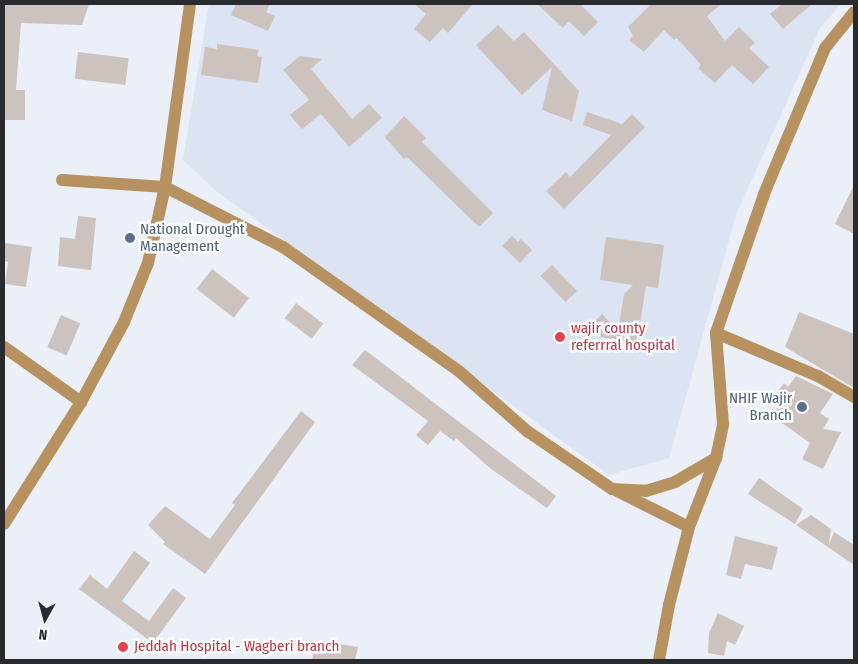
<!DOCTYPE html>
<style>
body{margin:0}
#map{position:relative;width:858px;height:664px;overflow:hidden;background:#ebeff8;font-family:"Fira Sans Condensed",sans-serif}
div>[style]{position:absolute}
.built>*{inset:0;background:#dce4f3}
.building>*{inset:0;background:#ccc2be;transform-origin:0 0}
.minor>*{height:12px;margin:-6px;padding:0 6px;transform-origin:6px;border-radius:6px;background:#b79260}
.dots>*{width:14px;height:14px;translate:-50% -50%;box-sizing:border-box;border:2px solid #fcfdfe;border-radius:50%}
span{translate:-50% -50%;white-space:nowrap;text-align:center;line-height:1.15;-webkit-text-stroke:5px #fcfdfe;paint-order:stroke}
.service-label{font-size:15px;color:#4e5e75}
.left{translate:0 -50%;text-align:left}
.right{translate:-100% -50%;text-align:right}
.health-label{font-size:15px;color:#be3a42}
.frame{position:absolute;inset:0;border:5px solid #2a2b2f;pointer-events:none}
.north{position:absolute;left:20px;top:594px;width:50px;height:50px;-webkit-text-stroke:4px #fcfdfe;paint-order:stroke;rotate:187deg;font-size:14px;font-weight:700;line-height:20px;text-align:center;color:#2a2b2f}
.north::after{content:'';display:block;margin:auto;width:18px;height:22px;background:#2a2b2f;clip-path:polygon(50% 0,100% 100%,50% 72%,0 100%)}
</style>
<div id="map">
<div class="built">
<div style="clip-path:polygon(209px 4px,841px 4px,820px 28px,736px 215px,669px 458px,609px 475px,216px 191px,183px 160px)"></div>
</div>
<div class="building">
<div style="clip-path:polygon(4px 4px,89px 4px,82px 25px,21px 23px,16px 90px,25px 90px,25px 120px,4px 120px)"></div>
<div style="clip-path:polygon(236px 4px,270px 4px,266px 12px,275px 16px,268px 31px,231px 15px)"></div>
<div style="clip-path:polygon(414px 4px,473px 4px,448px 33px,443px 28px,430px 42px,414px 29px,426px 14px)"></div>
<div style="clip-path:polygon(537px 4px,580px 4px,598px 22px,584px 36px,569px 21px,563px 28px)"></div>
<div style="clip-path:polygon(651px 4px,721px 4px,707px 16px,725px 41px,739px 27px,755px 43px,749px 48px,769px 67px,753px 84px,732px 65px,715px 83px,698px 68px,701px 65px,677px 38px,674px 40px,664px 30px,644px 52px,629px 40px,633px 36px,628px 27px)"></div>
<div style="clip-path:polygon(782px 4px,812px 4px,783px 29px,770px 14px)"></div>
<div style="clip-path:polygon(498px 25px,514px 41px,524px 32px,579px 91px,572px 121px,542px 110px,552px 67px,522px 95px,476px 45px)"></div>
<div style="clip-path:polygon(217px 44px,259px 50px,257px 56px,262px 57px,258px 83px,201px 75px,205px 47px,217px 49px)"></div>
<div style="left:78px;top:52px;width:51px;height:27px;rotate:7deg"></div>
<div style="clip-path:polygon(300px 56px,322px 59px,311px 69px,352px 119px,369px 104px,382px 118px,349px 147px,321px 114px,302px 129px,290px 115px,309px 100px,283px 70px)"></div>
<div style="clip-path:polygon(587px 112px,622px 124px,632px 114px,645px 127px,564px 209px,546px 191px,566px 172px,570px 177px,611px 135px,583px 125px)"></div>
<div style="clip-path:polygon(404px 116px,426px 138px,422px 142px,493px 213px,479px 227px,407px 157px,404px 159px,385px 137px)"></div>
<div style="clip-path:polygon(854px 185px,854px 234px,835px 224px)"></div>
<div style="clip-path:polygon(78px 216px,96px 218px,91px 270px,58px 266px,60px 237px,75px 239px)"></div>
<div style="clip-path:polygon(512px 236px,518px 242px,521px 239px,532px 250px,520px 263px,502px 246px)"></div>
<div style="clip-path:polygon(606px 237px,664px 245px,658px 288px,646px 286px,637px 343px,601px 337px,590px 326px,602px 314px,618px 331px,624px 294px,633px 285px,600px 280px)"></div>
<div style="clip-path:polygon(5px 243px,32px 247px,26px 287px,5px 284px,8px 262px,4px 261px)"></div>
<div style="left:552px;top:265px;width:36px;height:16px;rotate:46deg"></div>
<div style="left:212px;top:269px;width:47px;height:25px;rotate:38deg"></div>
<div style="left:296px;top:303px;width:34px;height:19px;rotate:37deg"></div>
<div style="clip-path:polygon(799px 312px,854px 334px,854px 388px,785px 347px)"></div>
<div style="left:61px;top:315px;width:21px;height:35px;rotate:23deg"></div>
<div style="clip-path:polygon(365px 350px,556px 496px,547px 508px,491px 469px,456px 438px,454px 441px,440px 431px,428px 445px,416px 435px,428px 421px,352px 365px)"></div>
<div style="clip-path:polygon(796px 376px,833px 394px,820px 413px,829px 419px,823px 429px,841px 432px,823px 469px,802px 459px,810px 443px,772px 416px,781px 403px,773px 398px,784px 383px,788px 387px)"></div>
<div style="clip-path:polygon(301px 411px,315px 422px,205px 574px,163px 544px,165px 542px,148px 525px,165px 506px,210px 539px,235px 505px,232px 503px)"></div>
<div style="clip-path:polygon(759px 478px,803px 509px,795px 524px,748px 494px)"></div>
<div style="clip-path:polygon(811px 515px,831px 529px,829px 545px,834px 532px,854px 545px,854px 565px,796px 525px)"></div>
<div style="clip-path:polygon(735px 536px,778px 547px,772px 570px,745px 564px,741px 579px,726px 575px)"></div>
<div style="clip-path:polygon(134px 551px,150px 563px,122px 601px,149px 621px,173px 588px,186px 598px,153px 643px,79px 589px,90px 575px,107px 589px)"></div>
<div style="clip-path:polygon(718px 613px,744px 626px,735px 645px,727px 641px,724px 656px,708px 653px,709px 633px)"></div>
<div style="clip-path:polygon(316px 640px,358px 647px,355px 660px,312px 660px)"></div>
</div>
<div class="minor">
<div style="left:62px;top:180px;width:103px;rotate:3.9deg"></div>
<div style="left:165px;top:187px;width:132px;rotate:27deg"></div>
<div style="left:283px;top:247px;width:217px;rotate:35.2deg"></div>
<div style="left:460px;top:372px;width:89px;rotate:41.4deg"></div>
<div style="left:527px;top:431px;width:103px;rotate:34.3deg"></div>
<div style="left:612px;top:489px;width:34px;rotate:3deg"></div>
<div style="left:646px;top:491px;width:30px;rotate:-17deg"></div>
<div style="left:675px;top:482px;width:48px;rotate:-30.3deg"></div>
<div style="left:716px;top:333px;width:111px;rotate:22.9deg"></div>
<div style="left:818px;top:376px;width:42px;rotate:30.3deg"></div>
<div style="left:4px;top:347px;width:95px;rotate:35.5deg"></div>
<div style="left:617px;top:491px;width:80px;rotate:26.6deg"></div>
<div style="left:4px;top:524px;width:144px;rotate:-57.7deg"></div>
<div style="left:81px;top:402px;width:91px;rotate:-61.7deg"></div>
<div style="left:124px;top:322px;width:64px;rotate:-67.9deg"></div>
<div style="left:148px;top:263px;width:78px;rotate:-77.4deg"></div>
<div style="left:165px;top:187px;width:185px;rotate:-82.2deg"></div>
<div style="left:659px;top:660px;width:56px;rotate:-79.7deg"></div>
<div style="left:669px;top:605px;width:81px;rotate:-75.6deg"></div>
<div style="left:689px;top:527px;width:74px;rotate:-68.6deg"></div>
<div style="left:716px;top:458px;width:35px;rotate:-78deg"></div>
<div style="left:723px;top:424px;width:91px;rotate:-94.4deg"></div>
<div style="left:716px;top:333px;width:147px;rotate:-70.9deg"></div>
<div style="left:764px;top:194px;width:158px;rotate:-67.3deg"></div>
<div style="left:825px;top:48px;width:46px;rotate:-51.1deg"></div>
</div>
<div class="dots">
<div style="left:130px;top:238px;background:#5c6f8a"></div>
<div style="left:560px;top:337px;background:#e0444e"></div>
<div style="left:802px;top:407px;background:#5c6f8a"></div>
<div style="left:123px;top:647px;background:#e0444e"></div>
</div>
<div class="service-label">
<span class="left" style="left:140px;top:238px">National Drought<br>Management</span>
<span class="right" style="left:792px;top:407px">NHIF Wajir<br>Branch</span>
</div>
<div class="health-label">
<span class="left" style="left:571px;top:337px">wajir county<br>referrral hospital</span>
<span class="left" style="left:134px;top:647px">Jeddah Hospital - Wagberi branch</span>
</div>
<div class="frame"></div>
<div class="north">N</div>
</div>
